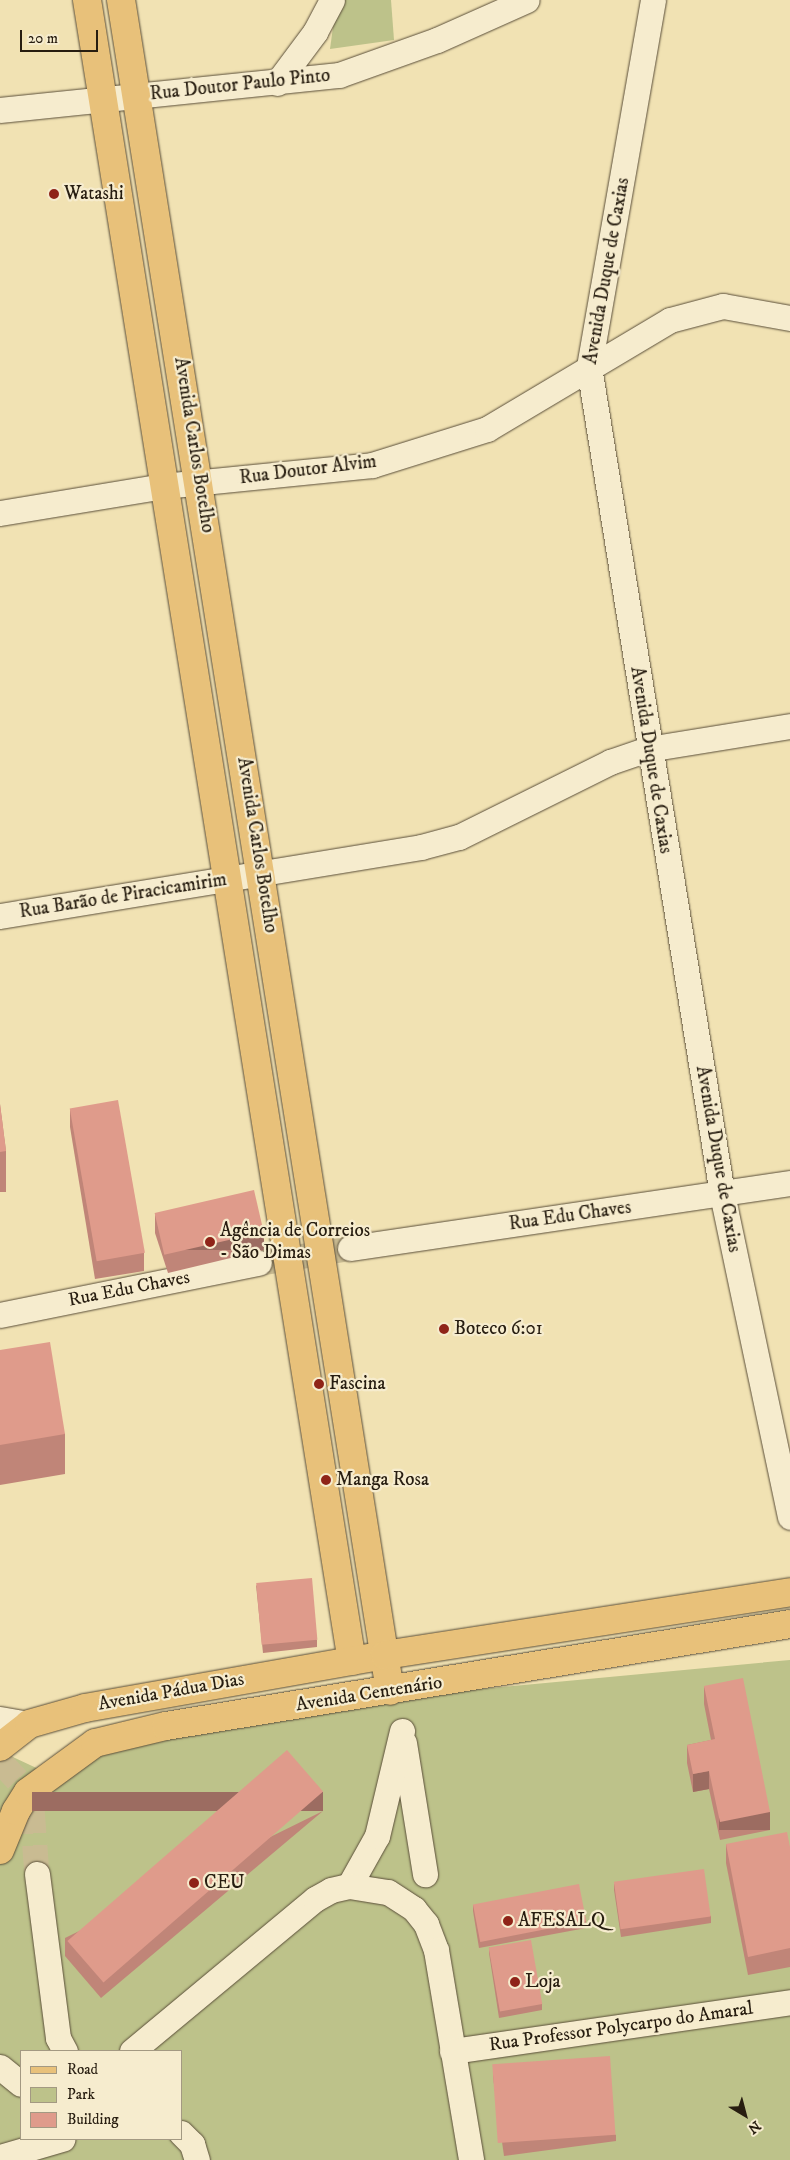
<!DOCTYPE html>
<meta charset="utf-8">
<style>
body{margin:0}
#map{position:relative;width:790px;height:2160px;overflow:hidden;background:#f1e2b3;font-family:"IM FELL DW Pica",serif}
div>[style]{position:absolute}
.green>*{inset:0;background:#bdc28a}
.minor-tunnel>*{height:25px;margin-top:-12.5px;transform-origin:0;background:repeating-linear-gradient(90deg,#c9bb92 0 25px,transparent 0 37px)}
.roads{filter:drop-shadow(0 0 1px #5a4e39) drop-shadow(0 0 1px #5a4e39)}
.minor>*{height:25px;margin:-12.5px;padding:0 12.5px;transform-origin:12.5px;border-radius:12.5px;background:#f6ecce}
.major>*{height:28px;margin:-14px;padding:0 14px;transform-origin:14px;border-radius:14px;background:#e8c17a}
.highway>*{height:28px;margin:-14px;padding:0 14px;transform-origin:14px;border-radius:14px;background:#e8c17a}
.wall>*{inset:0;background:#c08578}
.shaded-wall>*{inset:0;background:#9c6c61;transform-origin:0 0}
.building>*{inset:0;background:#df9b8b;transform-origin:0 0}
.dots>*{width:14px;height:14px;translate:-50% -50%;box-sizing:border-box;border:2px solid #f6ecce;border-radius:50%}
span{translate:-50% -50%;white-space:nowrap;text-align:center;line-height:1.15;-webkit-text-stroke:4.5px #f6ecce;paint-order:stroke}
.street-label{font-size:19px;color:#271d10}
.poi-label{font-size:19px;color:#271d10}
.left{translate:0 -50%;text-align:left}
.legend{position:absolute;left:20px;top:2050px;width:162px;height:90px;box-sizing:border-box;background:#f6ecce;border:1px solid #a39982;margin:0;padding:6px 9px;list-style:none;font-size:15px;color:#271d10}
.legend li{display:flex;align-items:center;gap:10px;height:25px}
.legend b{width:25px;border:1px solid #a39982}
.north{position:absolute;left:720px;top:2090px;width:50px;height:50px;-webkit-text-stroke:4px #f6ecce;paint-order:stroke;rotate:143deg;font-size:14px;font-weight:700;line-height:20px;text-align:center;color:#271d10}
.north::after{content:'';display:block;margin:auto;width:18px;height:22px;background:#271d10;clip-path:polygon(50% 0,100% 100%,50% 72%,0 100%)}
.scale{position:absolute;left:20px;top:30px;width:78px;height:22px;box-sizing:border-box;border:2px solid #271d10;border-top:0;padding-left:6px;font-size:15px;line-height:18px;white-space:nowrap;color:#271d10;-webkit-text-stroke:4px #f6ecce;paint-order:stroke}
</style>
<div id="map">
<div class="green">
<div style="clip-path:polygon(345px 0,391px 0,394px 40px,330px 49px,334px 20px)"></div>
<div style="clip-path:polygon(evenodd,790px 1660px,790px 2160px,0 2160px,0 1751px,45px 1772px,92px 1747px,427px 1694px,790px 1660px,21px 2051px,181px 2051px,181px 2139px,21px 2139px,21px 2051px)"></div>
</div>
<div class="minor-tunnel">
<div style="left:259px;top:1263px;width:92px;rotate:-9.4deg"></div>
<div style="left:0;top:1761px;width:34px;rotate:47deg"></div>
<div style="left:23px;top:1786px;width:24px;rotate:68deg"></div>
<div style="left:32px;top:1808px;width:66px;rotate:85.7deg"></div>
</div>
<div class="roads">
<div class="minor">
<div style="left:653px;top:0;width:373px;rotate:99.9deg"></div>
<div style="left:589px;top:367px;width:838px;rotate:80.86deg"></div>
<div style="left:722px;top:1194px;width:330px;rotate:78.1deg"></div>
<div style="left:277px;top:83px;width:64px;rotate:-53.3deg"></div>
<div style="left:315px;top:32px;width:36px;rotate:-62deg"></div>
<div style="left:0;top:110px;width:341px;rotate:-5.9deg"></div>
<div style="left:339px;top:75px;width:104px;rotate:-19.7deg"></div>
<div style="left:437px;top:40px;width:98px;rotate:-24deg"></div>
<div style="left:0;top:513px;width:165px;rotate:-9.4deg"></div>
<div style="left:163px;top:486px;width:210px;rotate:-5.7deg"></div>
<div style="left:372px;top:465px;width:121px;rotate:-17.4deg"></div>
<div style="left:487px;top:429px;width:213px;rotate:-30.8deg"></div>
<div style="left:670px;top:320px;width:55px;rotate:-14.8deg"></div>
<div style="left:723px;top:306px;width:68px;rotate:10.2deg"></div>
<div style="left:0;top:916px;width:427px;rotate:-9.3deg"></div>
<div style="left:421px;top:847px;width:39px;rotate:-15deg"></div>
<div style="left:459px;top:837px;width:169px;rotate:-26.4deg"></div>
<div style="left:610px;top:762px;width:40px;rotate:-18.9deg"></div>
<div style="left:648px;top:749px;width:144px;rotate:-9.2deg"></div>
<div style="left:350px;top:1248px;width:445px;rotate:-8.4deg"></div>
<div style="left:0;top:1315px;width:264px;rotate:-11.4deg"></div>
<div style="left:0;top:1719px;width:29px;rotate:10deg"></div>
<div style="left:404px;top:1743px;width:133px;rotate:80.9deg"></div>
<div style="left:37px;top:1874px;width:165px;rotate:82.7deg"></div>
<div style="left:58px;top:2038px;width:15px;rotate:62deg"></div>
<div style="left:349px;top:1886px;width:57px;rotate:-60.8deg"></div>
<div style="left:377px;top:1836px;width:108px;rotate:-76.6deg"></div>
<div style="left:132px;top:2051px;width:238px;rotate:-39.7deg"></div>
<div style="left:315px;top:1899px;width:18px;rotate:-29deg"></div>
<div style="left:331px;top:1890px;width:18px;rotate:-13deg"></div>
<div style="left:349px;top:1886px;width:39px;rotate:9deg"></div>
<div style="left:388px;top:1892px;width:31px;rotate:33deg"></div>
<div style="left:414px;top:1909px;width:19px;rotate:51deg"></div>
<div style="left:426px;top:1924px;width:28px;rotate:69deg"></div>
<div style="left:436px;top:1950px;width:213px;rotate:80.5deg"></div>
<div style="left:452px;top:2051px;width:342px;rotate:-8.2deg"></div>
<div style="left:0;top:2067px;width:27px;rotate:39deg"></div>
<div style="left:181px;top:2133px;width:16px;rotate:45deg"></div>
<div style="left:192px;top:2144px;width:17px;rotate:73deg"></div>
<div style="left:0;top:2157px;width:65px;rotate:-16.2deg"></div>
</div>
<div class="major">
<div style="left:87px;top:0;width:1682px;rotate:80.94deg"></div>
<div style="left:121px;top:0;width:1712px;rotate:80.96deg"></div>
</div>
<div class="highway">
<div style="left:0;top:1747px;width:37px;rotate:-38deg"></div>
<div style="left:29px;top:1724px;width:58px;rotate:-15.9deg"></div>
<div style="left:85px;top:1708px;width:305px;rotate:-10deg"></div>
<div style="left:385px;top:1655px;width:410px;rotate:-8.8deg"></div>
<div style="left:0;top:1850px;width:42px;rotate:-67.7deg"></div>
<div style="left:16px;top:1811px;width:22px;rotate:-58deg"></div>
<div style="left:28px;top:1792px;width:83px;rotate:-36.2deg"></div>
<div style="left:95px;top:1743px;width:73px;rotate:-13.5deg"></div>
<div style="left:166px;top:1726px;width:632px;rotate:-9.28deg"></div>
</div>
</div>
<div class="wall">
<div style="clip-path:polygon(0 1104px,6px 1151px,6px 1192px,0 1192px)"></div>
<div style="clip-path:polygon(70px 1109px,144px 1253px,144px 1271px,95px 1279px,70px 1127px)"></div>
<div style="clip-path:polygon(155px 1215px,264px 1250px,168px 1273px,155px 1233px)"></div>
<div style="clip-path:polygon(0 1350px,65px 1434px,65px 1474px,0 1485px)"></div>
<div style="clip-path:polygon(256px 1585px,317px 1640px,317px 1647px,263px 1653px)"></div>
<div style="clip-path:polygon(704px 1686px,770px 1830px,720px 1840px,709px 1789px,693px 1792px,687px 1763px,687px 1745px,711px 1740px,704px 1704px)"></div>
<div style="clip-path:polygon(323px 1811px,101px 1998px,65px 1956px,65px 1938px)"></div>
<div style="clip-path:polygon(726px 1844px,790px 1847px,790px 1967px,748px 1975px,726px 1863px)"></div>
<div style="clip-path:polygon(614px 1884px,711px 1916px,711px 1923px,621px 1937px,614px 1890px)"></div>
<div style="clip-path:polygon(473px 1905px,586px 1921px,586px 1928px,479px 1948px,473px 1911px)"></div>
<div style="clip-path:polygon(489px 1947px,542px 2004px,542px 2010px,499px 2018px,489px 1953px)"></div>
<div style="clip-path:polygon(493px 2071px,616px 2135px,616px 2141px,504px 2156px,493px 2077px)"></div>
</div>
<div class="shaded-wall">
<div style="left:264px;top:1232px;width:18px;height:98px;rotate:90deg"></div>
<div style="clip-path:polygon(709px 1771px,709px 1789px,693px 1792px,693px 1774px)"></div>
<div style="left:323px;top:1792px;width:19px;height:291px;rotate:90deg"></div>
<div style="left:770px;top:1812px;width:18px;height:51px;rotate:90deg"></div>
</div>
<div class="building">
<div style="left:118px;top:1100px;width:155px;height:49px;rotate:80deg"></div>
<div style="clip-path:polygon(0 1104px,6px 1151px,0 1152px)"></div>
<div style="left:254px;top:1190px;width:43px;height:102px;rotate:77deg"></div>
<div style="clip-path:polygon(50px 1342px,65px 1434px,0 1445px,0 1350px)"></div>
<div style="left:312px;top:1578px;width:62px;height:56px;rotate:85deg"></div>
<div style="clip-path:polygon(743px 1678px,770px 1812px,720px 1822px,709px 1771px,693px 1774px,687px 1745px,715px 1739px,704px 1686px)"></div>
<div style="left:287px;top:1750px;width:55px;height:291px;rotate:49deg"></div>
<div style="clip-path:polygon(787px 1832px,790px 1847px,790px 1948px,748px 1957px,726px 1844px)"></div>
<div style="left:704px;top:1869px;width:48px;height:91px;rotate:82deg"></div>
<div style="left:579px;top:1884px;width:38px;height:108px;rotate:79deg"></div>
<div style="left:531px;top:1940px;width:65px;height:43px;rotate:80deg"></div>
<div style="left:610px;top:2056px;width:79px;height:118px;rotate:86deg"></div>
</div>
<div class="dots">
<div style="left:54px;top:194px;background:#8f2418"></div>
<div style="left:210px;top:1242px;background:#8f2418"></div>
<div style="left:444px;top:1329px;background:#8f2418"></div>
<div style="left:319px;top:1384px;background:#8f2418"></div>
<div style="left:326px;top:1480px;background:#8f2418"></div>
<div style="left:194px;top:1883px;background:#8f2418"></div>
<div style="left:508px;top:1921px;background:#8f2418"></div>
<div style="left:515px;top:1982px;background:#8f2418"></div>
</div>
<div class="street-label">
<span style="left:240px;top:85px;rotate:-6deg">Rua Doutor Paulo Pinto</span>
<span style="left:607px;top:271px;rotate:-80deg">Avenida Duque de Caxias</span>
<span style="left:194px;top:445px;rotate:81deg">Avenida Carlos Botelho</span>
<span style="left:308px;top:470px;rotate:-7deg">Rua Doutor Alvim</span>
<span style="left:651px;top:760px;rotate:81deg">Avenida Duque de Caxias</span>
<span style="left:257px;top:845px;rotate:81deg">Avenida Carlos Botelho</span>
<span style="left:123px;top:896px;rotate:-9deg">Rua Barão de Piracicamirim</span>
<span style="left:718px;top:1159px;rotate:80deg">Avenida Duque de Caxias</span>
<span style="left:570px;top:1216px;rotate:-8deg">Rua Edu Chaves</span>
<span style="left:129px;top:1289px;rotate:-11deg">Rua Edu Chaves</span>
<span style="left:171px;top:1692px;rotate:-10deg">Avenida Pádua Dias</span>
<span style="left:369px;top:1694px;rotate:-9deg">Avenida Centenário</span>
<span style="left:621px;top:2027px;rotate:-8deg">Rua Professor Polycarpo do Amaral</span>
</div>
<div class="poi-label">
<span class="left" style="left:64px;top:194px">Watashi</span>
<span class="left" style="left:220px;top:1242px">Agência de Correios<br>- São Dimas</span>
<span class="left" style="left:454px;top:1329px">Boteco 6:01</span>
<span class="left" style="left:329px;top:1384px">Fascina</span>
<span class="left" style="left:336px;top:1480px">Manga Rosa</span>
<span class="left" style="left:204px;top:1883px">CEU</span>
<span class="left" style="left:518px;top:1921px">AFESALQ</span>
<span class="left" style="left:525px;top:1982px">Loja</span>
</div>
<ul class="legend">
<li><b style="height:6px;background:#e8c17a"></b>Road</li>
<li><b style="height:14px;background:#bdc28a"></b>Park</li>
<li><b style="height:14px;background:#df9b8b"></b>Building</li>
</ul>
<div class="north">N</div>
<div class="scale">20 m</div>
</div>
